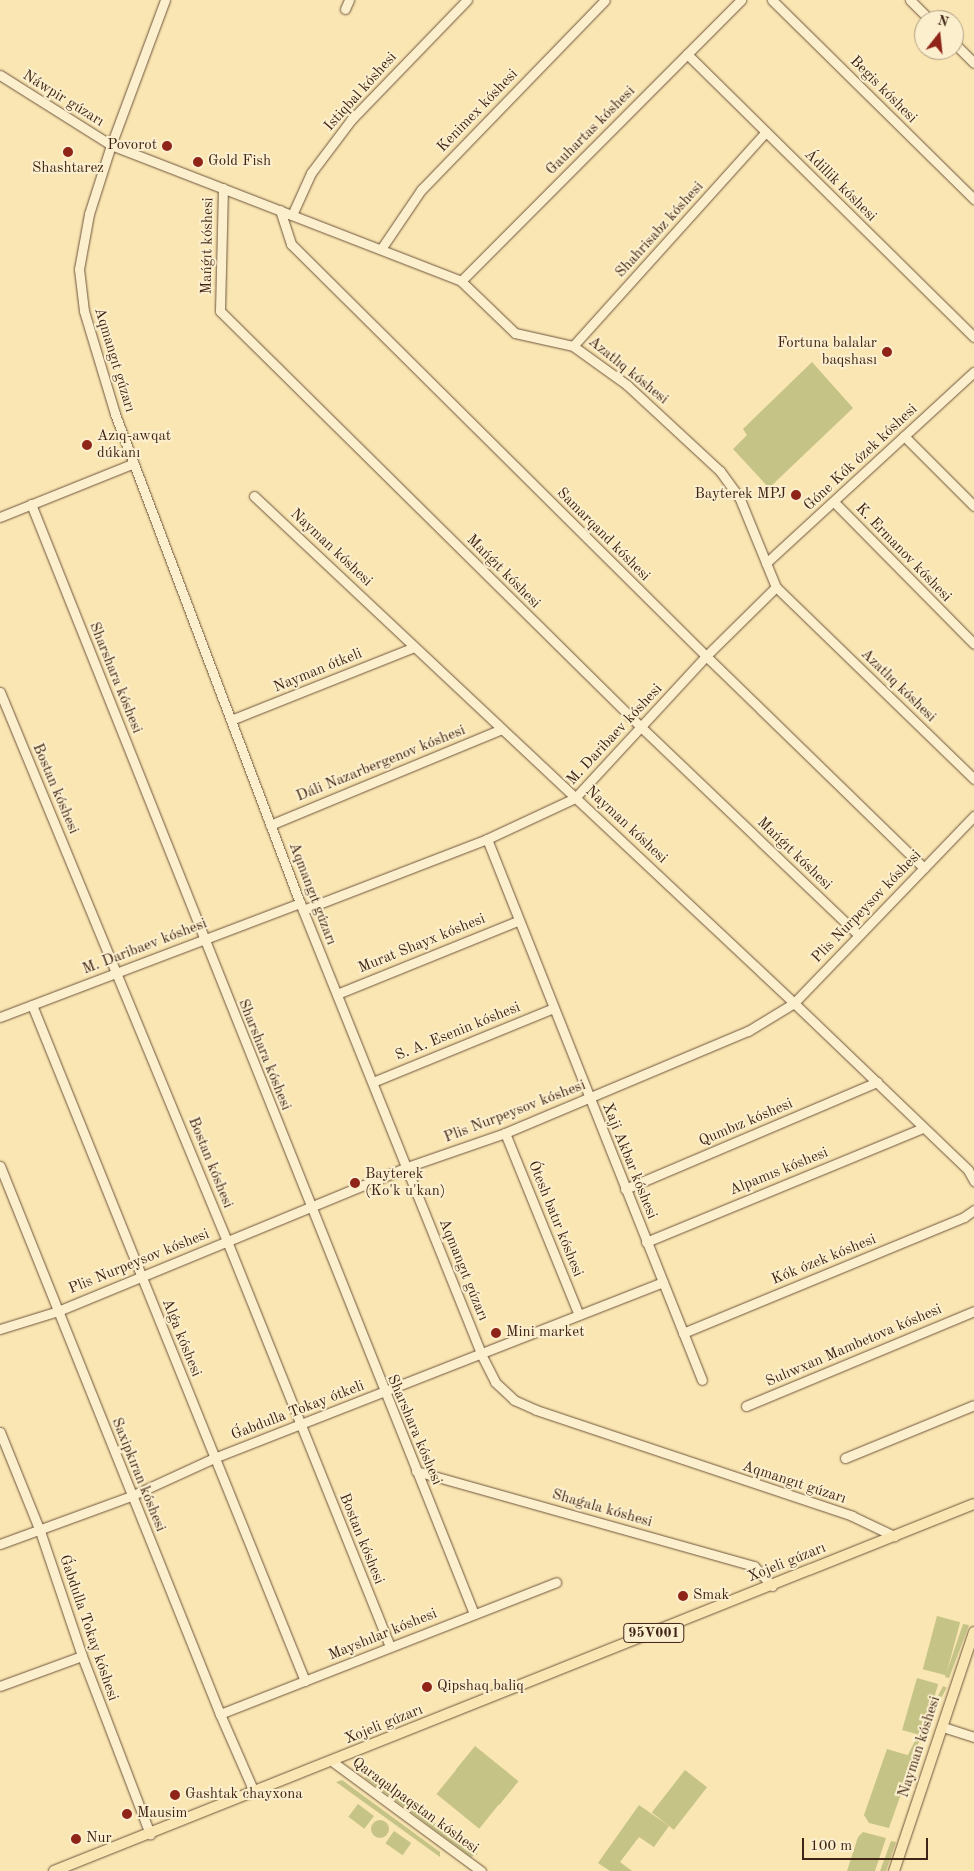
<!DOCTYPE html>
<meta charset="utf-8">
<style>
body{margin:0}
#map{position:relative;width:974px;height:1871px;overflow:hidden;background:#fae6b2;font-family:"Old Standard TT",serif}
div>[style]{position:absolute}
.green>*{inset:0;background:#c6c387;transform-origin:0 0}
.round{border-radius:50%}
.roads{filter:drop-shadow(0 0 1px #6e543d) drop-shadow(0 0 1px #6e543d)}
.minor>*{height:9px;margin:-4.5px;padding:0 4.5px;transform-origin:4.5px;border-radius:4.5px;background:#fcefcd}
.major>*{height:10px;margin:-5px;padding:0 5px;transform-origin:5px;border-radius:5px;background:#fae6b2}
.dots>*{width:14px;height:14px;translate:-50% -50%;box-sizing:border-box;border:2px solid #fcefcd;border-radius:50%}
span{translate:-50% -50%;white-space:nowrap;text-align:center;line-height:1.15;-webkit-text-stroke:4px #fcefcd;paint-order:stroke}
.shield-label span{padding:1px 4px;background:#fcefcd;border:1px solid;border-radius:4px;-webkit-text-stroke-width:0}
.shield-label{font-size:14px;color:#3f2316;font-weight:700}
.street-label{font-size:15px;color:#3f2316}
.poi-label{font-size:15px;color:#3f2316}
.right{translate:-100% -50%;text-align:right}
.left{translate:0 -50%;text-align:left}
.north{position:absolute;left:914px;top:10px;width:50px;height:50px;box-sizing:border-box;background:#fcefcd;border:1px solid #b09d84;border-radius:50%;rotate:16deg;font-size:14px;font-weight:700;line-height:20px;text-align:center;color:#3f2316}
.north::after{content:'';display:block;margin:auto;width:18px;height:22px;background:#8f2418;clip-path:polygon(50% 0,100% 100%,50% 72%,0 100%)}
.scale{position:absolute;left:802px;top:1838px;width:126px;height:22px;box-sizing:border-box;border:2px solid #3f2316;border-top:0;padding-left:6px;font-size:15px;line-height:18px;white-space:nowrap;color:#3f2316;-webkit-text-stroke:4px #fcefcd;paint-order:stroke}
</style>
<div id="map">
<div class="green">
<div style="clip-path:polygon(812px 362px,853px 408px,769px 488px,733px 449px,747px 435px,743px 429px)"></div>
<div style="left:937px;top:1616px;width:24px;height:55px;rotate:15deg"></div>
<div style="clip-path:polygon(963px 1624px,969px 1625px,949px 1678px,945px 1677px)"></div>
<div style="left:917px;top:1678px;width:22px;height:54px;rotate:16deg"></div>
<div style="left:943px;top:1686px;width:4px;height:151px;rotate:27deg"></div>
<div style="left:475px;top:1746px;width:56px;height:31px;rotate:39deg"></div>
<div style="clip-path:polygon(887px 1749px,914px 1757px,889px 1828px,869px 1823px,864px 1815px)"></div>
<div style="left:456px;top:1770px;width:55px;height:31px;rotate:39deg"></div>
<div style="left:685px;top:1770px;width:28px;height:54px;rotate:38deg"></div>
<div style="clip-path:polygon(366px 1772px,478px 1854px,471px 1857px,365px 1778px)"></div>
<div style="clip-path:polygon(342px 1780px,440px 1852px,440px 1857px,336px 1782px)"></div>
<div style="left:358px;top:1804px;width:20px;height:16px;rotate:37deg"></div>
<div style="clip-path:polygon(639px 1805px,669px 1826px,654px 1847px,639px 1837px,620px 1862px,632px 1871px,610px 1871px,598px 1863px)"></div>
<div class="round" style="left:371px;top:1820px;width:18px;height:18px"></div>
<div style="left:394px;top:1831px;width:21px;height:15px;rotate:35deg"></div>
<div style="clip-path:polygon(863px 1832px,886px 1838px,875px 1871px,847px 1871px,858px 1837px)"></div>
<div style="clip-path:polygon(891px 1841px,896px 1842px,886px 1871px,880px 1871px)"></div>
</div>
<div class="roads">
<div class="minor">
<div style="left:165px;top:0;width:155px;rotate:110.4deg"></div>
<div style="left:111px;top:145px;width:72px;rotate:107.7deg"></div>
<div style="left:89px;top:214px;width:56px;rotate:100.3deg"></div>
<div style="left:79px;top:269px;width:42px;rotate:83.2deg"></div>
<div style="left:84px;top:311px;width:108px;rotate:73.2deg"></div>
<div style="left:115px;top:414px;width:523px;rotate:69.28deg"></div>
<div style="left:300px;top:903px;width:486px;rotate:68.1deg"></div>
<div style="left:481px;top:1354px;width:31px;rotate:63deg"></div>
<div style="left:495px;top:1382px;width:26px;rotate:43deg"></div>
<div style="left:514px;top:1400px;width:24px;rotate:24deg"></div>
<div style="left:536px;top:1410px;width:333px;rotate:18.5deg"></div>
<div style="left:852px;top:1516px;width:47px;rotate:25.5deg"></div>
<div style="left:772px;top:0;width:284px;rotate:44.6deg"></div>
<div style="left:910px;top:0;width:28px;rotate:45deg"></div>
<div style="left:345px;top:9px;width:10px;rotate:-66deg"></div>
<div style="left:954px;top:43px;width:28px;rotate:45deg"></div>
<div style="left:687px;top:54px;width:403px;rotate:44.6deg"></div>
<div style="left:0;top:75px;width:131px;rotate:32.2deg"></div>
<div style="left:111px;top:145px;width:375px;rotate:21.2deg"></div>
<div style="left:461px;top:281px;width:75px;rotate:43.9deg"></div>
<div style="left:515px;top:333px;width:59px;rotate:12.6deg"></div>
<div style="left:573px;top:346px;width:67px;rotate:35.8deg"></div>
<div style="left:627px;top:385px;width:127px;rotate:42.8deg"></div>
<div style="left:720px;top:471px;width:34px;rotate:54deg"></div>
<div style="left:740px;top:499px;width:95px;rotate:67.8deg"></div>
<div style="left:776px;top:587px;width:276px;rotate:44.1deg"></div>
<div style="left:223px;top:188px;width:123px;rotate:91.4deg"></div>
<div style="left:220px;top:311px;width:592px;rotate:44.66deg"></div>
<div style="left:641px;top:727px;width:301px;rotate:43.7deg"></div>
<div style="left:280px;top:210px;width:36px;rotate:72deg"></div>
<div style="left:291px;top:244px;width:585px;rotate:44.79deg"></div>
<div style="left:706px;top:656px;width:304px;rotate:44.2deg"></div>
<div style="left:292px;top:215px;width:46px;rotate:-65.7deg"></div>
<div style="left:311px;top:173px;width:66px;rotate:-53deg"></div>
<div style="left:351px;top:120px;width:167px;rotate:-46deg"></div>
<div style="left:381px;top:249px;width:71px;rotate:-55.9deg"></div>
<div style="left:421px;top:190px;width:264px;rotate:-45.9deg"></div>
<div style="left:461px;top:281px;width:397px;rotate:-45.1deg"></div>
<div style="left:573px;top:346px;width:288px;rotate:-48deg"></div>
<div style="left:904px;top:436px;width:99px;rotate:45deg"></div>
<div style="left:254px;top:496px;width:741px;rotate:43.19deg"></div>
<div style="left:794px;top:1003px;width:241px;rotate:43.8deg"></div>
<div style="left:968px;top:1170px;width:13px;rotate:61deg"></div>
<div style="left:834px;top:502px;width:199px;rotate:45.4deg"></div>
<div style="left:31px;top:504px;width:1195px;rotate:68.24deg"></div>
<div style="left:0;top:517px;width:144px;rotate:-21.9deg"></div>
<div style="left:766px;top:563px;width:282px;rotate:-42.6deg"></div>
<div style="left:0;top:692px;width:594px;rotate:67.54deg"></div>
<div style="left:227px;top:1241px;width:437px;rotate:68.1deg"></div>
<div style="left:231px;top:720px;width:197px;rotate:-21.7deg"></div>
<div style="left:270px;top:825px;width:251px;rotate:-22.5deg"></div>
<div style="left:487px;top:839px;width:582px;rotate:68.33deg"></div>
<div style="left:303px;top:910px;width:197px;rotate:-21.1deg"></div>
<div style="left:487px;top:839px;width:97px;rotate:-25deg"></div>
<div style="left:575px;top:798px;width:193px;rotate:-47.3deg"></div>
<div style="left:706px;top:656px;width:98px;rotate:-44.6deg"></div>
<div style="left:337px;top:994px;width:195px;rotate:-22deg"></div>
<div style="left:32px;top:1005px;width:729px;rotate:68.01deg"></div>
<div style="left:0;top:1017px;width:321px;rotate:-20.8deg"></div>
<div style="left:373px;top:1082px;width:195px;rotate:-22.3deg"></div>
<div style="left:505px;top:1133px;width:196px;rotate:67.9deg"></div>
<div style="left:0;top:1166px;width:591px;rotate:68.13deg"></div>
<div style="left:220px;top:1714px;width:85px;rotate:66.4deg"></div>
<div style="left:625px;top:1189px;width:274px;rotate:-23deg"></div>
<div style="left:646px;top:1242px;width:299px;rotate:-22.4deg"></div>
<div style="left:0;top:1329px;width:61px;rotate:-17.2deg"></div>
<div style="left:58px;top:1311px;width:378px;rotate:-22.4deg"></div>
<div style="left:407px;top:1167px;width:104px;rotate:-19.1deg"></div>
<div style="left:505px;top:1133px;width:264px;rotate:-22.8deg"></div>
<div style="left:748px;top:1031px;width:54px;rotate:-31.3deg"></div>
<div style="left:794px;top:1003px;width:260px;rotate:-46.1deg"></div>
<div style="left:683px;top:1333px;width:304px;rotate:-22.4deg"></div>
<div style="left:964px;top:1217px;width:12px;rotate:-35deg"></div>
<div style="left:746px;top:1406px;width:247px;rotate:-22.6deg"></div>
<div style="left:0;top:1432px;width:107px;rotate:68deg"></div>
<div style="left:40px;top:1531px;width:132px;rotate:71.4deg"></div>
<div style="left:82px;top:1656px;width:191px;rotate:69.1deg"></div>
<div style="left:845px;top:1458px;width:139px;rotate:-22.3deg"></div>
<div style="left:416px;top:1471px;width:351px;rotate:15.7deg"></div>
<div style="left:754px;top:1566px;width:27px;rotate:48deg"></div>
<div style="left:0;top:1544px;width:140px;rotate:-20.1deg"></div>
<div style="left:131px;top:1496px;width:91px;rotate:-24.6deg"></div>
<div style="left:214px;top:1458px;width:482px;rotate:-21.4deg"></div>
<div style="left:0;top:1686px;width:87px;rotate:-20.1deg"></div>
<div style="left:220px;top:1714px;width:361px;rotate:-21.4deg"></div>
<div style="left:943px;top:1727px;width:33px;rotate:18deg"></div>
<div style="left:333px;top:1762px;width:184px;rotate:36.4deg"></div>
</div>
<div class="major">
<div style="left:54px;top:1871px;width:990px;rotate:-21.75deg"></div>
<div style="left:894px;top:1871px;width:252px;rotate:-71.5deg"></div>
</div>
</div>
<div class="dots">
<div style="left:167px;top:146px;background:#8f2418"></div>
<div style="left:68px;top:152px;background:#8f2418"></div>
<div style="left:198px;top:162px;background:#8f2418"></div>
<div style="left:887px;top:352px;background:#8f2418"></div>
<div style="left:87px;top:445px;background:#8f2418"></div>
<div style="left:796px;top:495px;background:#8f2418"></div>
<div style="left:355px;top:1183px;background:#8f2418"></div>
<div style="left:496px;top:1333px;background:#8f2418"></div>
<div style="left:683px;top:1596px;background:#8f2418"></div>
<div style="left:427px;top:1687px;background:#8f2418"></div>
<div style="left:175px;top:1795px;background:#8f2418"></div>
<div style="left:127px;top:1814px;background:#8f2418"></div>
<div style="left:76px;top:1839px;background:#8f2418"></div>
</div>
<div class="shield-label">
<span style="left:654px;top:1633px">95V001</span>
</div>
<div class="street-label">
<span style="left:883px;top:90px;rotate:45deg">Begis kóshesi</span>
<span style="left:361px;top:92px;rotate:-48deg">Istiqbal kóshesi</span>
<span style="left:63px;top:99px;rotate:32deg">Náwpir gúzarı</span>
<span style="left:478px;top:111px;rotate:-46deg">Kenimex kóshesi</span>
<span style="left:591px;top:131px;rotate:-45deg">Gauhartas kóshesi</span>
<span style="left:840px;top:186px;rotate:45deg">Ádillik kóshesi</span>
<span style="left:660px;top:230px;rotate:-48deg">Shahrisabz kóshesi</span>
<span style="left:208px;top:246px;rotate:-89deg">Mańǵıt kóshesi</span>
<span style="left:114px;top:360px;rotate:73deg">Aqmangıt gúzarı</span>
<span style="left:628px;top:371px;rotate:39deg">Azatlıq kóshesi</span>
<span style="left:861px;top:458px;rotate:-43deg">Góne Kók ózek kóshesi</span>
<span style="left:603px;top:535px;rotate:45deg">Samarqand kóshesi</span>
<span style="left:331px;top:548px;rotate:43deg">Nayman kóshesi</span>
<span style="left:903px;top:553px;rotate:46deg">K. Ermanov kóshesi</span>
<span style="left:503px;top:572px;rotate:45deg">Mańǵıt kóshesi</span>
<span style="left:318px;top:671px;rotate:-22deg">Nayman ótkeli</span>
<span style="left:115px;top:678px;rotate:68deg">Sharshara kóshesi</span>
<span style="left:898px;top:686px;rotate:44deg">Azatlıq kóshesi</span>
<span style="left:615px;top:735px;rotate:-47deg">M. Daribaev kóshesi</span>
<span style="left:381px;top:764px;rotate:-22deg">Dáli Nazarbergenov kóshesi</span>
<span style="left:55px;top:789px;rotate:67deg">Bostan kóshesi</span>
<span style="left:626px;top:825px;rotate:43deg">Nayman kóshesi</span>
<span style="left:794px;top:854px;rotate:44deg">Mańǵıt kóshesi</span>
<span style="left:312px;top:894px;rotate:69deg">Aqmangıt gúzarı</span>
<span style="left:867px;top:907px;rotate:-46deg">Plis Nurpeysov kóshesi</span>
<span style="left:422px;top:944px;rotate:-22deg">Murat Shayx kóshesi</span>
<span style="left:145px;top:947px;rotate:-21deg">M. Daribaev kóshesi</span>
<span style="left:458px;top:1032px;rotate:-22deg">S. A. Esenin kóshesi</span>
<span style="left:264px;top:1055px;rotate:68deg">Sharshara kóshesi</span>
<span style="left:515px;top:1112px;rotate:-21deg">Plis Nurpeysov kóshesi</span>
<span style="left:746px;top:1123px;rotate:-23deg">Qumbız kóshesi</span>
<span style="left:629px;top:1161px;rotate:68deg">Xaji Akbar kóshesi</span>
<span style="left:210px;top:1163px;rotate:68deg">Bostan kóshesi</span>
<span style="left:779px;top:1172px;rotate:-22deg">Alpamıs kóshesi</span>
<span style="left:555px;top:1219px;rotate:68deg">Ótesh batır kóshesi</span>
<span style="left:824px;top:1260px;rotate:-22deg">Kók ózek kóshesi</span>
<span style="left:139px;top:1262px;rotate:-22deg">Plis Nurpeysov kóshesi</span>
<span style="left:463px;top:1270px;rotate:68deg">Aqmangıt gúzarı</span>
<span style="left:181px;top:1338px;rotate:68deg">Alǵa kóshesi</span>
<span style="left:854px;top:1346px;rotate:-23deg">Sulıwxan Mambetova kóshesi</span>
<span style="left:298px;top:1411px;rotate:-21deg">Ǵabdulla Tokay ótkeli</span>
<span style="left:414px;top:1430px;rotate:67deg">Sharshara kóshesi</span>
<span style="left:138px;top:1475px;rotate:68deg">Saxipkıran kóshesi</span>
<span style="left:794px;top:1483px;rotate:18deg">Aqmangıt gúzarı</span>
<span style="left:602px;top:1509px;rotate:16deg">Shaǵala kóshesi</span>
<span style="left:361px;top:1539px;rotate:68deg">Bostan kóshesi</span>
<span style="left:787px;top:1563px;rotate:-22deg">Xojeli gúzarı</span>
<span style="left:88px;top:1628px;rotate:71deg">Ǵabdulla Tokay kóshesi</span>
<span style="left:383px;top:1635px;rotate:-22deg">Mayshılar kóshesi</span>
<span style="left:384px;top:1725px;rotate:-22deg">Xojeli gúzarı</span>
<span style="left:920px;top:1747px;rotate:-72deg">Nayman kóshesi</span>
<span style="left:415px;top:1806px;rotate:36deg">Qaraqalpaqstan kóshesi</span>
</div>
<div class="poi-label">
<span class="right" style="left:157px;top:146px">Povorot</span>
<span class="left" style="left:208px;top:162px">Gold Fish</span>
<span style="left:68px;top:169px">Shashtarez</span>
<span class="right" style="left:877px;top:352px">Fortuna balalar<br>baqshası</span>
<span class="left" style="left:97px;top:445px">Azıq-awqat<br>dúkanı</span>
<span class="right" style="left:786px;top:495px">Bayterek MPJ</span>
<span class="left" style="left:365px;top:1183px">Bayterek<br>(Ko'k u'kan)</span>
<span class="left" style="left:506px;top:1333px">Mini market</span>
<span class="left" style="left:693px;top:1596px">Smak</span>
<span class="left" style="left:437px;top:1687px">Qipshaq baliq</span>
<span class="left" style="left:185px;top:1795px">Gashtak chayxona</span>
<span class="left" style="left:137px;top:1814px">Mausim</span>
<span class="left" style="left:86px;top:1839px">Nur</span>
</div>
<div class="north">N</div>
<div class="scale">100 m</div>
</div>
